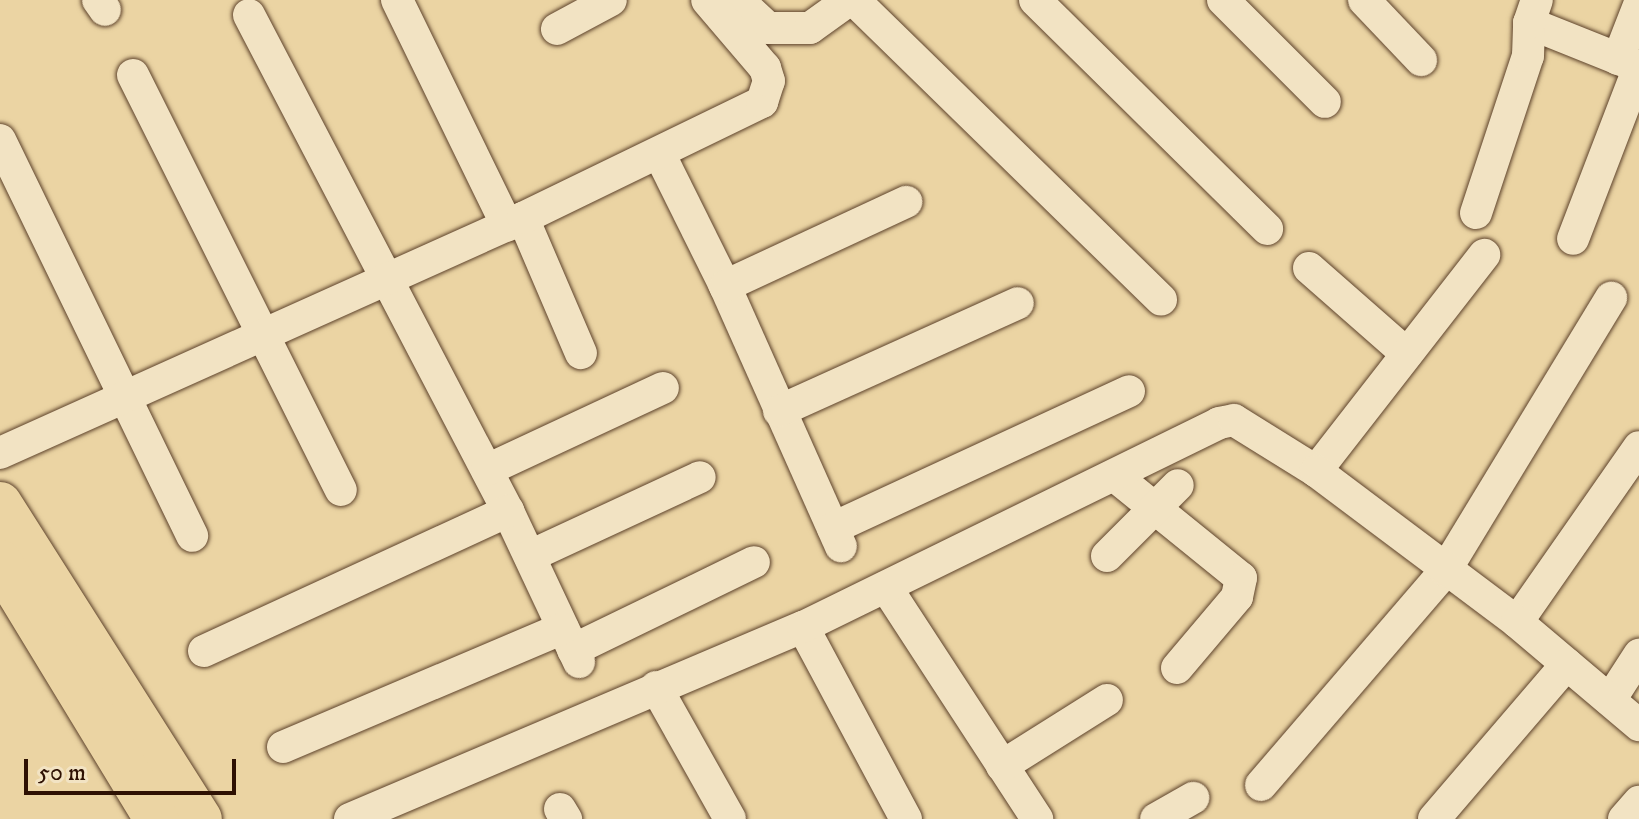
<!DOCTYPE html>
<style>
body{margin:0}
#map{position:relative;width:1639px;height:819px;overflow:hidden;background:#ebd4a3;font-family:"IM FELL DW Pica",serif}
div>[style]{position:absolute}
.roads{filter:drop-shadow(0 0 2px #5d422b) drop-shadow(0 0 2px #5d422b)}
.minor>*{height:32px;margin:-16px;padding:0 16px;transform-origin:16px;border-radius:16px;background:#f2e3c3}
.primary>*{height:44px;margin:-22px;padding:0 22px;transform-origin:22px;border-radius:22px;background:#ebd4a3}
span{translate:-50% -50%;white-space:nowrap;text-align:center;line-height:1.15;-webkit-text-stroke:7px #f2e3c3;paint-order:stroke}
.scale{position:absolute;left:24px;top:759px;width:212px;height:36px;box-sizing:border-box;border:4px solid #2e1103;border-top:0;padding-left:10px;font-size:24px;line-height:28px;white-space:nowrap;color:#2e1103;-webkit-text-stroke:6px #f2e3c3;paint-order:stroke}
</style>
<div id="map">
<div class="roads">
<div class="minor">
<div style="left:98px;top:0;width:12px;rotate:55deg"></div>
<div style="left:397px;top:0;width:251px;rotate:64deg"></div>
<div style="left:738px;top:0;width:41px;rotate:43deg"></div>
<div style="left:768px;top:28px;width:42px"></div>
<div style="left:810px;top:28px;width:48px;rotate:-35.7deg"></div>
<div style="left:854px;top:0;width:429px;rotate:44.3deg"></div>
<div style="left:1035px;top:0;width:326px;rotate:44.6deg"></div>
<div style="left:1223px;top:0;width:144px;rotate:45deg"></div>
<div style="left:1364px;top:0;width:83px;rotate:46.5deg"></div>
<div style="left:249px;top:15px;width:560px;rotate:62.43deg"></div>
<div style="left:508px;top:511px;width:167px;rotate:64.8deg"></div>
<div style="left:1529px;top:23px;width:118px;rotate:21.8deg"></div>
<div style="left:1639px;top:67px;width:184px;rotate:111deg"></div>
<div style="left:557px;top:29px;width:61px;rotate:-28.2deg"></div>
<div style="left:1618px;top:59px;width:58px;rotate:-68.7deg"></div>
<div style="left:133px;top:75px;width:464px;rotate:63.4deg"></div>
<div style="left:0;top:140px;width:440px;rotate:64.1deg"></div>
<div style="left:659px;top:153px;width:148px;rotate:63.6deg"></div>
<div style="left:725px;top:286px;width:285px;rotate:66deg"></div>
<div style="left:1476px;top:213px;width:165px;rotate:-71.7deg"></div>
<div style="left:1528px;top:56px;width:33px;rotate:-88deg"></div>
<div style="left:1529px;top:23px;width:24px;rotate:-71deg"></div>
<div style="left:523px;top:218px;width:147px;rotate:66.8deg"></div>
<div style="left:1309px;top:268px;width:130px;rotate:41.3deg"></div>
<div style="left:725px;top:286px;width:200px;rotate:-24.9deg"></div>
<div style="left:779px;top:411px;width:262px;rotate:-24.3deg"></div>
<div style="left:0;top:453px;width:573px;rotate:-24.2deg"></div>
<div style="left:523px;top:218px;width:266px;rotate:-25.9deg"></div>
<div style="left:762px;top:102px;width:22px;rotate:-72deg"></div>
<div style="left:769px;top:81px;width:14px;rotate:-107deg"></div>
<div style="left:765px;top:68px;width:89px;rotate:-130.5deg"></div>
<div style="left:487px;top:470px;width:194px;rotate:-25deg"></div>
<div style="left:1316px;top:471px;width:274px;rotate:-52.1deg"></div>
<div style="left:1115px;top:476px;width:162px;rotate:39deg"></div>
<div style="left:1241px;top:578px;width:19px;rotate:102deg"></div>
<div style="left:1237px;top:597px;width:93px;rotate:130.2deg"></div>
<div style="left:833px;top:528px;width:326px;rotate:-24.8deg"></div>
<div style="left:530px;top:556px;width:187px;rotate:-24.9deg"></div>
<div style="left:1107px;top:556px;width:100px;rotate:-45deg"></div>
<div style="left:886px;top:587px;width:277px;rotate:56.9deg"></div>
<div style="left:1517px;top:622px;width:213px;rotate:-55.1deg"></div>
<div style="left:803px;top:627px;width:218px;rotate:61.8deg"></div>
<div style="left:573px;top:650px;width:201px;rotate:-25.9deg"></div>
<div style="left:204px;top:651px;width:335px;rotate:-24.7deg"></div>
<div style="left:656px;top:687px;width:151px;rotate:60.7deg"></div>
<div style="left:1610px;top:700px;width:54px;rotate:-57.2deg"></div>
<div style="left:283px;top:747px;width:304px;rotate:-23deg"></div>
<div style="left:1002px;top:766px;width:124px;rotate:-32.2deg"></div>
<div style="left:1261px;top:785px;width:282px;rotate:-49.3deg"></div>
<div style="left:1445px;top:571px;width:320px;rotate:-58.7deg"></div>
<div style="left:560px;top:809px;width:12px;rotate:59deg"></div>
<div style="left:350px;top:819px;width:492px;rotate:-23deg"></div>
<div style="left:803px;top:627px;width:463px;rotate:-26.1deg"></div>
<div style="left:1219px;top:423px;width:15px;rotate:-11deg"></div>
<div style="left:1234px;top:420px;width:97px;rotate:31.9deg"></div>
<div style="left:1316px;top:471px;width:251px;rotate:36.9deg"></div>
<div style="left:1517px;top:622px;width:160px;rotate:40.2deg"></div>
<div style="left:1156px;top:819px;width:43px;rotate:-29.6deg"></div>
<div style="left:1434px;top:819px;width:204px;rotate:-49.4deg"></div>
<div style="left:1624px;top:819px;width:23px;rotate:-49deg"></div>
</div>
<div class="primary">
<div style="left:0;top:504px;width:373px;rotate:57.6deg"></div>
<div style="left:0;top:562px;width:301px;rotate:58.7deg"></div>
</div>
</div>
<div class="scale">50 m</div>
</div>
